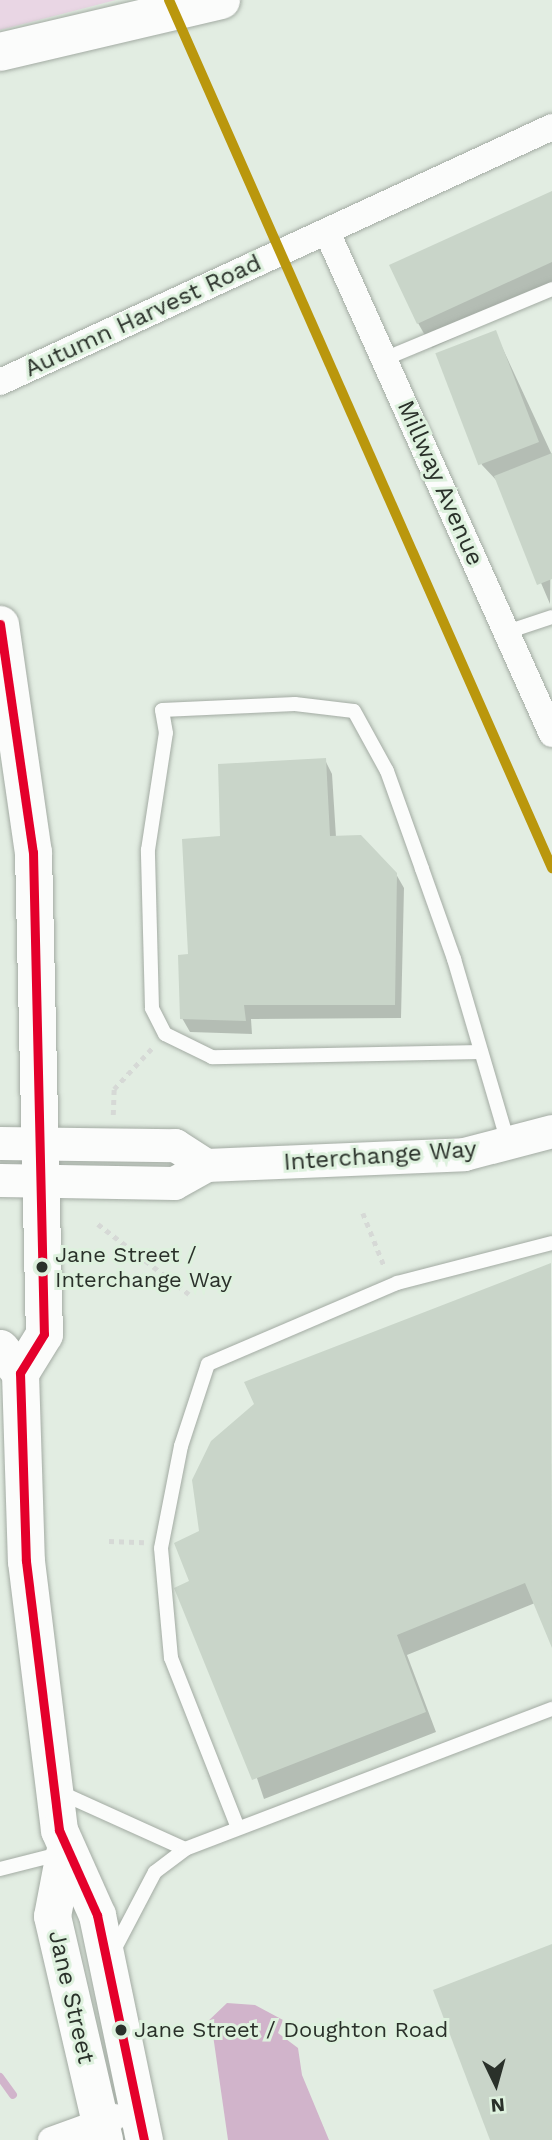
<!DOCTYPE html>
<style>
body{margin:0}
#map{position:relative;width:552px;height:2140px;overflow:hidden;background:#e2ede2;font-family:"Work Sans",sans-serif}
div>[style]{position:absolute}
.green>*{inset:0;background:#e9d6e4}
.water>*{inset:0;background:#d1b4cb}
.shadow>*{inset:0;background:#0003}
.stream>*{height:8px;margin:-4px;padding:0 4px;transform-origin:4px;border-radius:4px;background:#d1b4cb}
.building>*{inset:0;background:#c9d5c9;transform-origin:0 0}
.path>*{height:4.5px;margin-top:-2.25px;transform-origin:0;background:repeating-linear-gradient(90deg,#d6d9d6 0 5px,transparent 0 10px)}
.roads{filter:drop-shadow(0 0 2px #a3aba3) drop-shadow(0 0 2px #a3aba3)}
.service>*{height:14px;margin:-7px;padding:0 7px;transform-origin:7px;border-radius:7px;background:#fbfcfb}
.minor>*{height:26px;margin:-13px;padding:0 13px;transform-origin:13px;border-radius:13px;background:#fbfcfb}
.tertiary>*{height:33px;margin:-16.5px;padding:0 16.5px;transform-origin:16.5px;border-radius:16.5px;background:#fbfcfb}
.secondary>*{height:37px;margin:-18.5px;padding:0 18.5px;transform-origin:18.5px;border-radius:18.5px;background:#fbfcfb}
.motorway>*{height:38px;margin:-19px;padding:0 19px;transform-origin:19px;border-radius:19px;background:#fbfcfb}
.bus-1>*{height:9px;margin:-4.5px;padding:0 4.5px;transform-origin:4.5px;border-radius:4.5px;background:#e4002b}
.metro-1>*{height:10px;margin:-5px;padding:0 5px;transform-origin:5px;border-radius:5px;background:#ba970d}
.dots>*{width:19px;height:19px;translate:-50% -50%;box-sizing:border-box;border:4px solid #def1de;border-radius:50%}
span{translate:-50% -50%;white-space:nowrap;text-align:center;line-height:1.15;-webkit-text-stroke:6px #def1de;paint-order:stroke}
.bus-label{font-size:22px;color:#2a312a}
.left{translate:0 -50%;text-align:left}
.street-label{font-size:24px;color:#2a312a}
.north{position:absolute;left:461px;top:2049px;width:70px;height:70px;-webkit-text-stroke:5px #def1de;paint-order:stroke;rotate:175deg;font-size:19px;font-weight:700;line-height:28px;text-align:center;color:#2a312a}
.north::after{content:'';display:block;margin:auto;width:24px;height:32px;background:#2a312a;clip-path:polygon(50% 0,100% 100%,50% 72%,0 100%)}
</style>
<div id="map">
<div class="green">
<div style="clip-path:polygon(0 0,116px 0,0 30px)"></div>
</div>
<div class="water">
<div style="clip-path:polygon(227px 2003px,255px 2005px,283px 2020px,278px 2033px,298px 2048px,302px 2075px,329px 2140px,228px 2140px,213px 2035px,204px 2025px)"></div>
</div>
<div class="shadow">
<div style="clip-path:polygon(552px 192px,552px 293px,432px 348px,418px 323px)"></div>
<div style="clip-path:polygon(495px 332px,552px 455px,550px 604px,498px 482px,482px 465px,439px 354px)"></div>
<div style="clip-path:polygon(325px 760px,332px 774px,336px 837px,396px 874px,404px 888px,401px 1018px,251px 1019px,252px 1034px,190px 1032px,182px 1018px,189px 956px,222px 838px)"></div>
<div style="clip-path:polygon(550px 1265px,552px 1643px,535px 1603px,407px 1655px,436px 1732px,264px 1799px,191px 1582px,201px 1532px)"></div>
</div>
<div class="stream">
<div style="left:0;top:2077px;width:22px;rotate:54deg"></div>
</div>
<div class="building">
<div style="clip-path:polygon(552px 191px,552px 262px,417px 324px,389px 265px)"></div>
<div style="left:496px;top:330px;width:120px;height:65px;rotate:69deg"></div>
<div style="clip-path:polygon(552px 453px,552px 579px,537px 585px,494px 476px)"></div>
<div style="clip-path:polygon(326px 758px,330px 836px,361px 835px,397px 873px,395px 1005px,244px 1005px,246px 1021px,180px 1019px,178px 955px,188px 954px,182px 839px,220px 836px,218px 764px)"></div>
<div style="clip-path:polygon(551px 1263px,552px 1648px,525px 1583px,397px 1635px,426px 1712px,252px 1780px,174px 1588px,189px 1581px,174px 1543px,199px 1531px,192px 1480px,211px 1441px,254px 1404px,244px 1382px)"></div>
<div style="clip-path:polygon(552px 1944px,552px 2140px,490px 2140px,433px 1990px)"></div>
</div>
<div class="path">
<div style="left:113px;top:1115px;width:26px;rotate:-88deg"></div>
<div style="left:114px;top:1089px;width:57px;rotate:-47.1deg"></div>
<div style="left:363px;top:1213px;width:59px;rotate:68.2deg"></div>
<div style="left:98px;top:1224px;width:115px;rotate:37.6deg"></div>
<div style="left:109px;top:1541px;width:35px;rotate:2deg"></div>
</div>
<div class="roads">
<div class="service">
<div style="left:384px;top:359px;width:182px;rotate:-22.6deg"></div>
<div style="left:507px;top:632px;width:47px;rotate:-18.4deg"></div>
<div style="left:481px;top:1052px;width:269px;rotate:178.9deg"></div>
<div style="left:212px;top:1057px;width:52px;rotate:-153.9deg"></div>
<div style="left:165px;top:1034px;width:29px;rotate:-117deg"></div>
<div style="left:152px;top:1008px;width:158px;rotate:-91.5deg"></div>
<div style="left:148px;top:850px;width:118px;rotate:-81.3deg"></div>
<div style="left:166px;top:733px;width:23px;rotate:-100deg"></div>
<div style="left:162px;top:710px;width:133px;rotate:-2.6deg"></div>
<div style="left:295px;top:704px;width:59px;rotate:6.8deg"></div>
<div style="left:354px;top:711px;width:68px;rotate:61.2deg"></div>
<div style="left:387px;top:771px;width:104px;rotate:70.3deg"></div>
<div style="left:422px;top:869px;width:96px;rotate:70.4deg"></div>
<div style="left:454px;top:959px;width:191px;rotate:73.6deg"></div>
<div style="left:59px;top:1792px;width:138px;rotate:24.3deg"></div>
<div style="left:238px;top:1828px;width:183px;rotate:-111.5deg"></div>
<div style="left:171px;top:1658px;width:110px;rotate:-95.2deg"></div>
<div style="left:161px;top:1548px;width:104px;rotate:-78.9deg"></div>
<div style="left:181px;top:1446px;width:86px;rotate:-71.8deg"></div>
<div style="left:208px;top:1364px;width:206px;rotate:-23.2deg"></div>
<div style="left:397px;top:1283px;width:160px;rotate:-14.5deg"></div>
<div style="left:0;top:1869px;width:65px;rotate:-14.3deg"></div>
<div style="left:114px;top:1950px;width:88px;rotate:-62.3deg"></div>
<div style="left:155px;top:1872px;width:38px;rotate:-37deg"></div>
<div style="left:185px;top:1849px;width:393px;rotate:-20.9deg"></div>
</div>
<div class="minor">
<div style="left:327px;top:232px;width:550px;rotate:65.86deg"></div>
<div style="left:0;top:382px;width:608px;rotate:-24.79deg"></div>
<div style="left:51px;top:2140px;width:68px;rotate:-19.8deg"></div>
</div>
<div class="tertiary">
<div style="left:0;top:1143px;width:175px;rotate:0.7deg"></div>
<div style="left:175px;top:1145px;width:37px;rotate:33deg"></div>
<div style="left:0;top:1180px;width:174px;rotate:1deg"></div>
<div style="left:174px;top:1183px;width:37px;rotate:-29deg"></div>
<div style="left:206px;top:1165px;width:258px;rotate:-2.4deg"></div>
<div style="left:464px;top:1154px;width:91px;rotate:-14.6deg"></div>
</div>
<div class="secondary">
<div style="left:0;top:624px;width:230px;rotate:81.8deg"></div>
<div style="left:33px;top:852px;width:482px;rotate:88.7deg"></div>
<div style="left:44px;top:1334px;width:46px;rotate:121.6deg"></div>
<div style="left:20px;top:1373px;width:188px;rotate:88.2deg"></div>
<div style="left:26px;top:1561px;width:271px;rotate:83deg"></div>
<div style="left:59px;top:1830px;width:93px;rotate:65.9deg"></div>
<div style="left:97px;top:1915px;width:230px;rotate:78.2deg"></div>
<div style="left:0;top:1348px;width:32px;rotate:51deg"></div>
<div style="left:64px;top:1853px;width:64px;rotate:100.8deg"></div>
<div style="left:52px;top:1916px;width:230px;rotate:76.9deg"></div>
</div>
<div class="motorway">
<div style="left:0;top:52px;width:227px;rotate:-13.2deg"></div>
</div>
</div>
<div class="bus-1">
<div style="left:0;top:624px;width:230px;rotate:81.8deg"></div>
<div style="left:33px;top:852px;width:482px;rotate:88.7deg"></div>
<div style="left:44px;top:1334px;width:46px;rotate:121.6deg"></div>
<div style="left:20px;top:1373px;width:188px;rotate:88.2deg"></div>
<div style="left:26px;top:1561px;width:271px;rotate:83deg"></div>
<div style="left:59px;top:1830px;width:93px;rotate:65.9deg"></div>
<div style="left:97px;top:1915px;width:230px;rotate:78.2deg"></div>
</div>
<div class="metro-1">
<div style="left:169px;top:0;width:949px;rotate:66.19deg"></div>
</div>
<div class="dots">
<div style="left:42px;top:1267px;background:#2a312a"></div>
<div style="left:121px;top:2030px;background:#2a312a"></div>
</div>
<div class="bus-label">
<span class="left" style="left:55px;top:1267px">Jane Street /<br>Interchange Way</span>
<span class="left" style="left:134px;top:2030px">Jane Street / Doughton Road</span>
</div>
<div class="street-label">
<span style="left:143px;top:316px;rotate:-25deg">Autumn Harvest Road</span>
<span style="left:440px;top:483px;rotate:66deg">Millway Avenue</span>
<span style="left:380px;top:1156px;rotate:-4deg">Interchange Way</span>
<span style="left:71px;top:1997px;rotate:77deg">Jane Street</span>
</div>
<div class="north">N</div>
</div>
